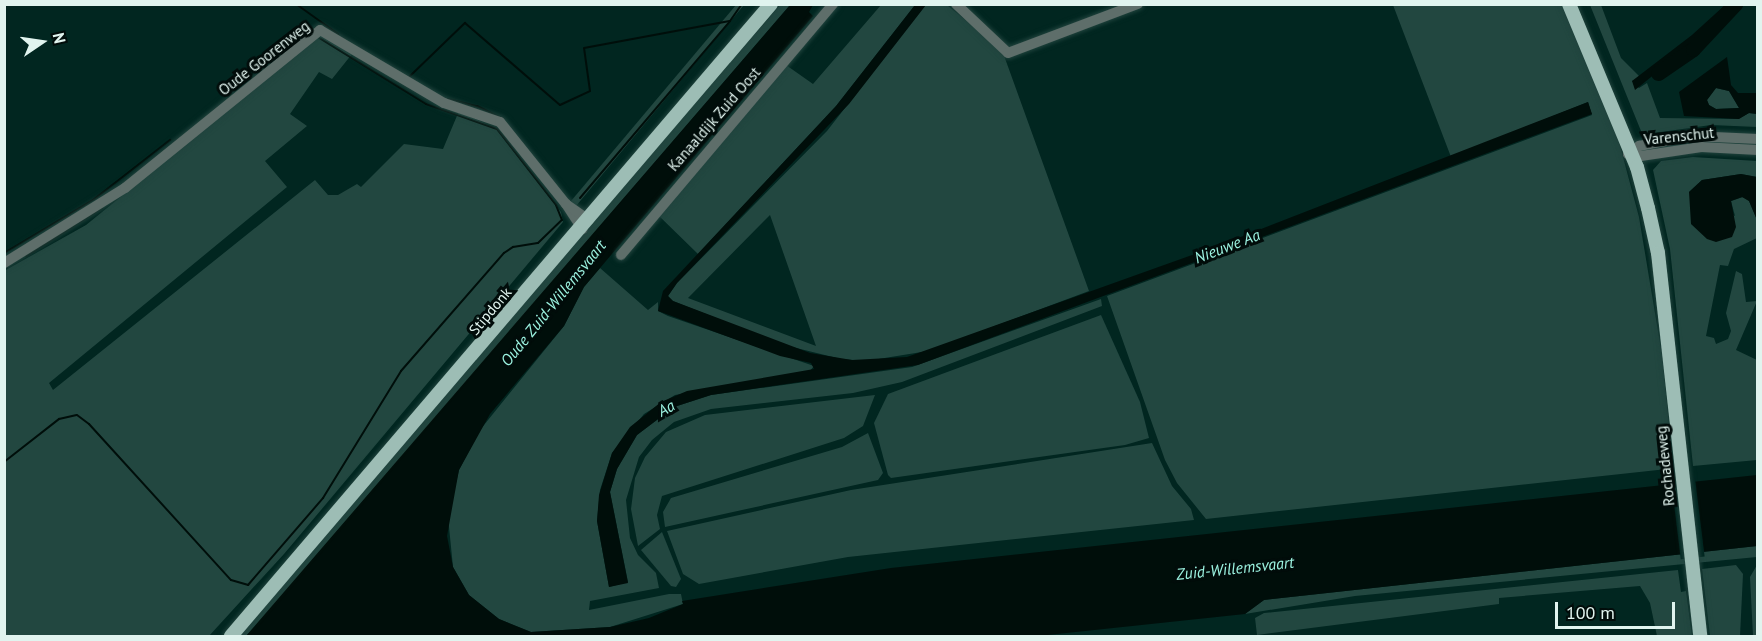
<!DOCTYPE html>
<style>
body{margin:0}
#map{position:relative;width:1762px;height:641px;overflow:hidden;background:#012620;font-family:"PT Sans",sans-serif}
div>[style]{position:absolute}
.green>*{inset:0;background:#224740}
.water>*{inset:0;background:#000e0a}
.pier>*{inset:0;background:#012620;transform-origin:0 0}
.stream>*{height:2px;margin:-1px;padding:0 1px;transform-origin:1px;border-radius:1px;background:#000e0a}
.river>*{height:15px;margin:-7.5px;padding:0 7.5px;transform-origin:7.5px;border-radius:7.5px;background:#000e0a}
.roads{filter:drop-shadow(0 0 2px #20433d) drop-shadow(0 0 2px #20433d)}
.minor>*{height:10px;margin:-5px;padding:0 5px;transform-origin:5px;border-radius:5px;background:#5e6e6a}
.major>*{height:14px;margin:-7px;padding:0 7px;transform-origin:7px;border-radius:7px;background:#9dbdb5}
span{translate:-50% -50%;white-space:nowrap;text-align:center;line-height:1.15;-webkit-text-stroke:6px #010c0a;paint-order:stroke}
.street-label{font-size:15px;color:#e1f4ef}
.water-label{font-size:16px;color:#9cf3e1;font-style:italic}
.frame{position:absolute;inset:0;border:6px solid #e1f4ef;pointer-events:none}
.north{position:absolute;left:12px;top:12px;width:60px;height:60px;-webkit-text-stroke:4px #010c0a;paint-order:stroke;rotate:77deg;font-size:16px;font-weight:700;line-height:24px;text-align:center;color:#e1f4ef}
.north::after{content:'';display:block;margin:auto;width:21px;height:27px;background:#e1f4ef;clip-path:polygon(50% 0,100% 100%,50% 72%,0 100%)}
.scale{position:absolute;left:1555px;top:602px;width:120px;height:27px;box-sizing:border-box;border:3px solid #e1f4ef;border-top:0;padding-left:8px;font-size:18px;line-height:21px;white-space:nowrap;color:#e1f4ef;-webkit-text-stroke:4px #010c0a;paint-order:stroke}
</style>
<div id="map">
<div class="green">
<div style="clip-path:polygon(evenodd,926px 4px,947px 5px,1002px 50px,1089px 291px,928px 351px,866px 361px,841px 359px,784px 345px,673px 301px,668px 296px,677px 283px,827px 131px,926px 4px,770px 215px,816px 346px,688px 298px,770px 215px)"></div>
<div style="clip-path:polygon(736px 5px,744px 5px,576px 206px,571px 201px)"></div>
<div style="clip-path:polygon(780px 5px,790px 5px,304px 572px,246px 636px,236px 636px)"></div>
<div style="clip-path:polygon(881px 5px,915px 5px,836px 106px,698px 254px,658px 215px,786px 65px,813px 84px)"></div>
<div style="clip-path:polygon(1393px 5px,1565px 5px,1619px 142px,1639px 217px,1662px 355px,1671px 444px,1667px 446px,1667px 469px,1206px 519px,1177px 483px,1165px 460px,1107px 296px,1592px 115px,1588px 102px,1451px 157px)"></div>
<div style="clip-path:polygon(1590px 5px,1601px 5px,1621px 58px,1640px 77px,1632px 81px,1639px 88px,1647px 83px,1660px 118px,1738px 119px,1749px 113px,1757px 114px,1757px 127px,1711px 125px,1647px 134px,1641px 131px)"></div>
<div style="clip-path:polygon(321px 35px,352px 54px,332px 79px,319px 72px,290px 114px,307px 126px,265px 161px,287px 187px,49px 383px,53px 390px,315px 180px,328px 195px,338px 195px,357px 184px,361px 187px,404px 144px,443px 149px,459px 111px,496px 129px,561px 212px,563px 222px,284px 554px,209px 636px,5px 636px,4px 271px,86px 225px)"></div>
<div style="clip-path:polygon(1716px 88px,1729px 91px,1739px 108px,1716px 109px,1709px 105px,1707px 100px)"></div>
<div style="clip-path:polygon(1693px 157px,1757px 161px,1757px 177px,1741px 174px,1702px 180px,1689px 192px,1735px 216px,1731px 201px,1743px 197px,1749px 201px,1757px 220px,1757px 238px,1734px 249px,1728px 266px,1720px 265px,1706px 336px,1714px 338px,1716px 344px,1728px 339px,1731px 331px,1726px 313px,1736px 271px,1742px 274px,1746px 302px,1757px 301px,1736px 350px,1757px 360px,1757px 460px,1693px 466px,1670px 249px,1653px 170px,1661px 161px)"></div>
<div style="clip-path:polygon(600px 268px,648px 310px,658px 302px,658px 311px,668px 316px,814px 366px,809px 372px,675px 395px,644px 414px,612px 453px,600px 490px,597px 521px,609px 587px,628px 582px,610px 492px,617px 469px,637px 435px,674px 407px,711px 395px,912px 367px,1101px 299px,1102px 306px,902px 382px,853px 393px,711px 409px,674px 422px,652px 440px,639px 457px,626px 500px,630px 538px,638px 555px,656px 573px,659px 588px,590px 601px,589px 610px,669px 594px,681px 594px,683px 604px,610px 627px,531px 632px,499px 619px,469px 595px,453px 567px,448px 517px,459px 470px,480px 430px,564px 326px,584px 287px)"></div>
<div style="clip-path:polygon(1101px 315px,1140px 402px,1149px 438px,1125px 445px,891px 478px,888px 475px,874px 423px,888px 394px)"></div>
<div style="clip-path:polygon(875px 395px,863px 426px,844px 438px,662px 496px,657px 515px,660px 529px,638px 546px,631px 509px,635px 478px,645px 457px,666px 432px,705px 415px)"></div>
<div style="clip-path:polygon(868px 433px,883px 473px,878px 480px,665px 527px,663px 512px,671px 498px,842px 447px)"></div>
<div style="clip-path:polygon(1152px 443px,1172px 486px,1191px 509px,1194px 520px,848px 557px,699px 584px,683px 574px,667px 531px,851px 490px)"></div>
<div style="clip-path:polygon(662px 532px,681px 579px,676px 587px,671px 586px,641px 550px)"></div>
<div style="clip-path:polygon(1757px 546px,1757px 557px,1355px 596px,1245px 614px,1264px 600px)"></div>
<div style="clip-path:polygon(1736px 565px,1743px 574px,1740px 636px,1710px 636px,1702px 569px)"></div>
<div style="clip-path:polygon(1757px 565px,1757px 636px,1753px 636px,1750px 577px)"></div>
<div style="clip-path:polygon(1678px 570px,1681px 592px,1686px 591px,1692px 636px,1657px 636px,1650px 603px,1640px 586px,1499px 598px,1499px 604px,1257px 635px,1255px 618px,1264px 613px)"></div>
</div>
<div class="water">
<div style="clip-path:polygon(790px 5px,813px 5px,809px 12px,813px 16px,584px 287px,564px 326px,490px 414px,459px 470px,447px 536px,453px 567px,469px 595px,499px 619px,531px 632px,610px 627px,649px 618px,683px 604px,682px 601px,891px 568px,1757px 475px,1757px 546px,1264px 600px,1245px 614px,1038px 636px,246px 636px)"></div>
<div style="clip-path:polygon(915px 5px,926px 5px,849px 104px,677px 283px,668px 296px,673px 301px,810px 353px,852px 360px,907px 357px,1220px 245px,1588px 102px,1592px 114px,918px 365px,711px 395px,674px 407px,637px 435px,617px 469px,610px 492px,628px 583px,609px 587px,597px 521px,599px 495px,612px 453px,630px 427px,661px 402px,687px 391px,814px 369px,811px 363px,780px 356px,658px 311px,663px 291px,836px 106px)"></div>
<div style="clip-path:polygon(1725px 5px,1740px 5px,1635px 90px,1632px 81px,1692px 35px)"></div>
<div style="clip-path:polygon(evenodd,1727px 57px,1731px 85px,1738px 93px,1757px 93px,1757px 114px,1749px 113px,1739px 119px,1684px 116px,1679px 92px,1727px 57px,1716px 88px,1729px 91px,1739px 108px,1716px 109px,1709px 105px,1707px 100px,1716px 88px)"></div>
<div style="clip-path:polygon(1741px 174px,1757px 177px,1757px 220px,1749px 201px,1742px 197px,1731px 201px,1736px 227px,1732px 237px,1716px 242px,1707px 239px,1691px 224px,1689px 192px,1702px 180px)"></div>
</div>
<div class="pier">
<div style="left:1695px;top:478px;width:79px;height:24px;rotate:83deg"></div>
</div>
<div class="stream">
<div style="left:296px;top:4px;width:52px;rotate:35.5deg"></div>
<div style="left:409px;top:77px;width:78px;rotate:-44deg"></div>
<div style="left:465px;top:23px;width:125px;rotate:40.8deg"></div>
<div style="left:560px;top:105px;width:33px;rotate:-25deg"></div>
<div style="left:590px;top:91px;width:43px;rotate:-97.9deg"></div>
<div style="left:584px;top:48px;width:148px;rotate:-10.5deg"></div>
<div style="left:730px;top:21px;width:21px;rotate:-55deg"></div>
<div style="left:448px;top:99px;width:30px;rotate:14deg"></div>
<div style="left:477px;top:106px;width:28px;rotate:26deg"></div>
<div style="left:580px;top:198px;width:232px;rotate:-49.7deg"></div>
<div style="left:4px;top:253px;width:104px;rotate:-30.8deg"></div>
<div style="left:93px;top:200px;width:98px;rotate:-37.9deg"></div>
<div style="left:26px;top:256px;width:90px;rotate:-32.3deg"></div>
<div style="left:4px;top:462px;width:70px;rotate:-38deg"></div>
<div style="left:59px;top:419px;width:18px;rotate:-13deg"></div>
<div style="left:77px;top:415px;width:15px;rotate:37deg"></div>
<div style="left:89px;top:424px;width:211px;rotate:47.7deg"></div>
<div style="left:231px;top:580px;width:18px;rotate:16deg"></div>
<div style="left:248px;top:585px;width:115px;rotate:-49.2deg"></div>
<div style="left:323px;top:498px;width:149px;rotate:-58.4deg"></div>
<div style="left:401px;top:371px;width:157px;rotate:-48.9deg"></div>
<div style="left:504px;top:253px;width:11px;rotate:-34deg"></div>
<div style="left:513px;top:247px;width:25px;rotate:-9deg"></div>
<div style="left:538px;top:243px;width:33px;rotate:-44deg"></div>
<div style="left:562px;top:220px;width:16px;rotate:-112deg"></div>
<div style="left:556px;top:205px;width:96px;rotate:-127.8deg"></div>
<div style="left:497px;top:129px;width:75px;rotate:-160.6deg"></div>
<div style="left:426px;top:104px;width:127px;rotate:-148.2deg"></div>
</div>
<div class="river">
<div style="left:1658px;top:73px;width:42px;rotate:-34.4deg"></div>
<div style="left:1693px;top:49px;width:62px;rotate:-47deg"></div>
</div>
<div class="roads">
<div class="minor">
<div style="left:956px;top:4px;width:71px;rotate:43.3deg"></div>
<div style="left:1008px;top:53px;width:139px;rotate:-20.7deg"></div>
<div style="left:1628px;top:154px;width:14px;rotate:-36deg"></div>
<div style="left:1639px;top:146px;width:54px;rotate:-10.7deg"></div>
<div style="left:1692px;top:136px;width:66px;rotate:2.6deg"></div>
<div style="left:1628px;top:154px;width:13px;rotate:9deg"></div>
<div style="left:1641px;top:156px;width:61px;rotate:-8.5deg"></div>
<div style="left:1701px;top:147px;width:57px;rotate:3deg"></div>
<div style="left:566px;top:204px;width:30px;rotate:57deg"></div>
<div style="left:621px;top:255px;width:329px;rotate:-49.8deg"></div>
<div style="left:4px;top:263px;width:142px;rotate:-31.8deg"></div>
<div style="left:125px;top:188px;width:251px;rotate:-39deg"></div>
<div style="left:320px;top:30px;width:144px;rotate:30.5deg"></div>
<div style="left:444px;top:103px;width:59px;rotate:18.7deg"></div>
<div style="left:500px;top:122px;width:105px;rotate:51.2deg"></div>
<div style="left:566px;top:204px;width:28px;rotate:35deg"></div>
</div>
<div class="major">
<div style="left:1569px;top:4px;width:177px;rotate:67.4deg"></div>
<div style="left:1637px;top:167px;width:42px;rotate:75deg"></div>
<div style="left:1648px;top:208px;width:46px;rotate:77.5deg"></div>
<div style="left:1658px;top:253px;width:385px;rotate:83.7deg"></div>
<div style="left:231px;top:636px;width:831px;rotate:-49.49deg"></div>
</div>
</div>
<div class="street-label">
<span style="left:264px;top:58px;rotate:-38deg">Oude Goorenweg</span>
<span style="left:714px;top:119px;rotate:-49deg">Kanaaldijk Zuid Oost</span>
<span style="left:1679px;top:136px;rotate:-6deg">Varenschut</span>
<span style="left:490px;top:311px;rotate:-50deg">Stipdonk</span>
<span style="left:1665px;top:466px;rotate:-96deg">Rochadeweg</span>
</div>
<div class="water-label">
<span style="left:1227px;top:246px;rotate:-21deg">Nieuwe Aa</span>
<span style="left:553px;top:303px;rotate:-51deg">Oude Zuid-Willemsvaart</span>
<span style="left:666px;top:408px;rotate:-29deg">Aa</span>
<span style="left:1235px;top:568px;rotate:-6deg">Zuid-Willemsvaart</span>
</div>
<div class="frame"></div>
<div class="north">N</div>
<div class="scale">100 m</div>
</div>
